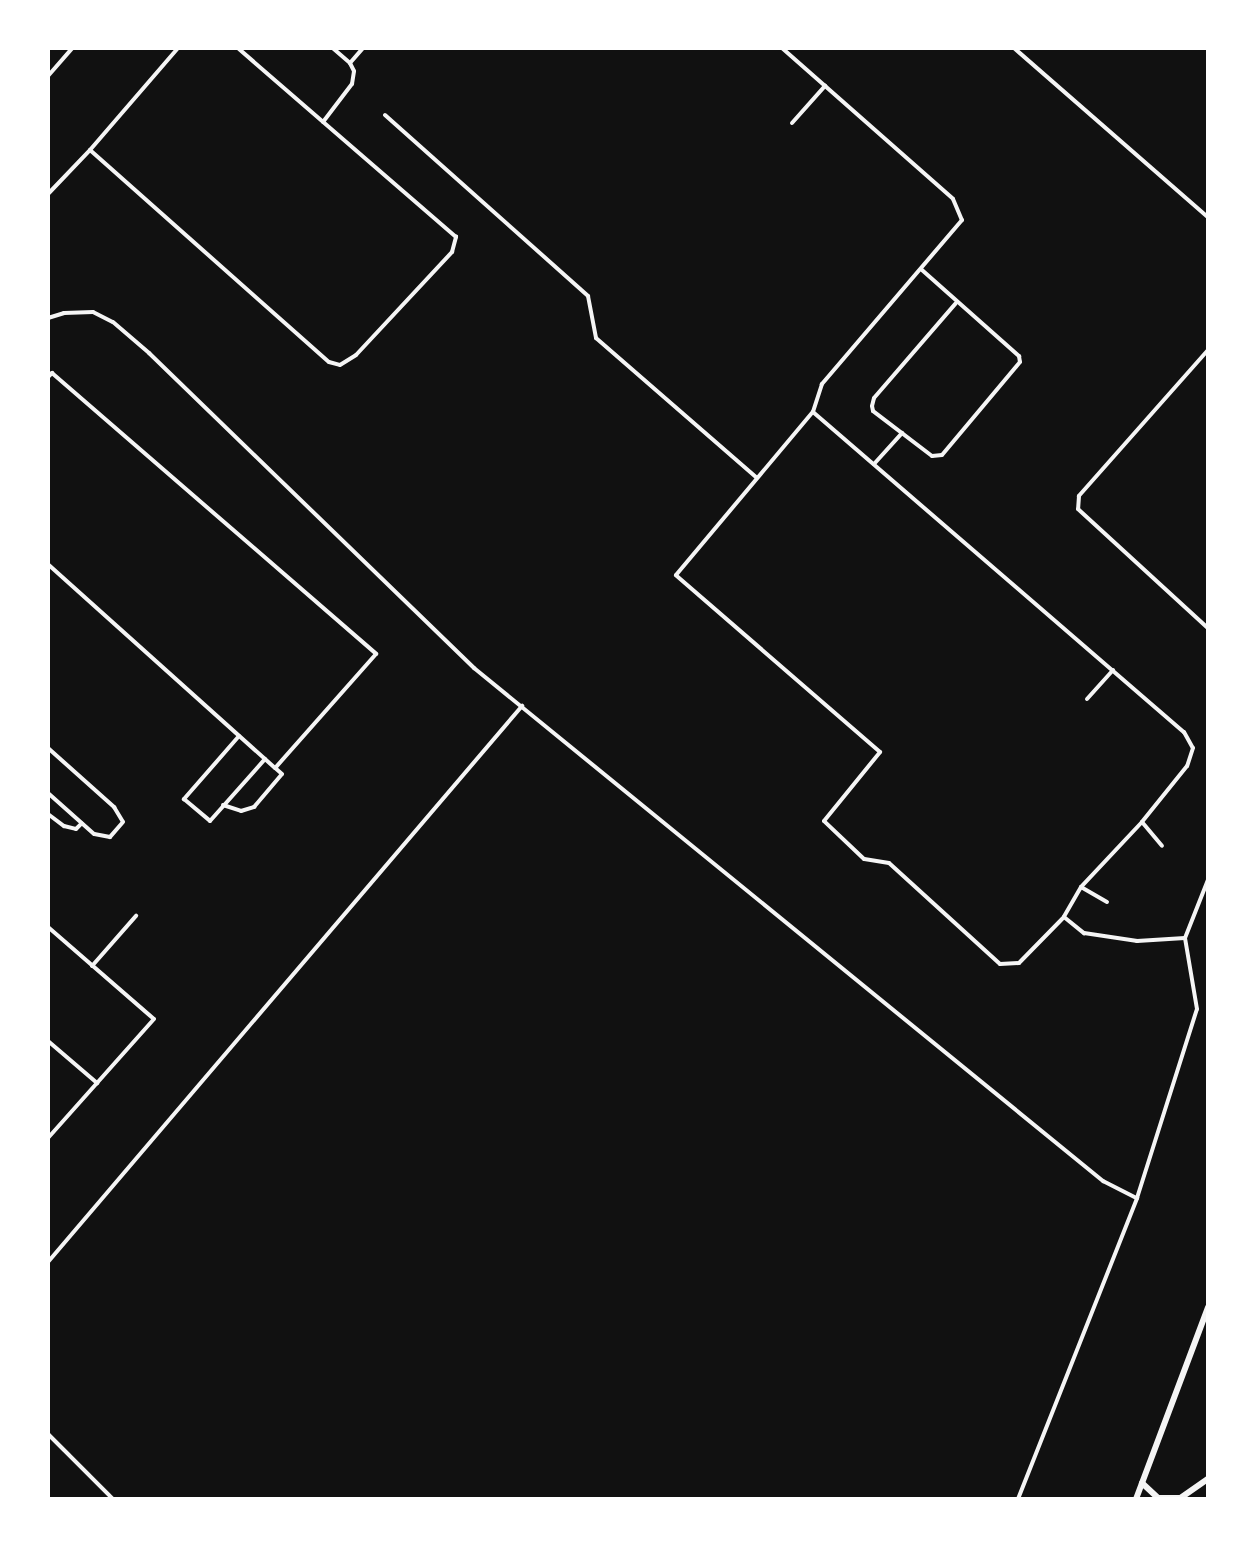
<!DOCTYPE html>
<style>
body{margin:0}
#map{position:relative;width:1256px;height:1547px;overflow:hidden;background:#111;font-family:"Public Sans",sans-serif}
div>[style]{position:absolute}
.service>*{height:4px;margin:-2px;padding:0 2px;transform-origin:2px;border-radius:2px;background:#f5f5f5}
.minor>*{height:6px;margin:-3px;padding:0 3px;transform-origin:3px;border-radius:3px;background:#f5f5f5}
span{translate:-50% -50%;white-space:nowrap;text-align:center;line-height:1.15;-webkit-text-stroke:4.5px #fff;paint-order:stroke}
.frame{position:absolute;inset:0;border:50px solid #fff;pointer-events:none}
</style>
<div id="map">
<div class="service">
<div style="left:782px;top:48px;width:228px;rotate:41.4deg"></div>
<div style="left:953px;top:199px;width:23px;rotate:67deg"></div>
<div style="left:962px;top:220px;width:216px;rotate:130.5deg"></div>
<div style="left:822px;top:384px;width:29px;rotate:108deg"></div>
<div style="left:1014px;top:48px;width:257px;rotate:41.1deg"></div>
<div style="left:350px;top:63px;width:20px;rotate:-49deg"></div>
<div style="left:48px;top:76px;width:37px;rotate:-49deg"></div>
<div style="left:385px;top:115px;width:272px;rotate:41.7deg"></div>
<div style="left:588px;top:296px;width:43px;rotate:79.2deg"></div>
<div style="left:596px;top:338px;width:213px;rotate:41deg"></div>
<div style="left:323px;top:122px;width:48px;rotate:-52.7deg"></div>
<div style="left:352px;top:84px;width:13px;rotate:-81deg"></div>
<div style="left:354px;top:71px;width:9px;rotate:-117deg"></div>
<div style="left:350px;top:63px;width:23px;rotate:-139deg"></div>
<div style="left:792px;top:123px;width:50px;rotate:-48.3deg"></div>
<div style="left:90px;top:150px;width:319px;rotate:41.6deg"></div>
<div style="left:329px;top:362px;width:11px;rotate:15deg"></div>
<div style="left:340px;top:365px;width:19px;rotate:-32deg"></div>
<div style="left:356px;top:355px;width:141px;rotate:-47deg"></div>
<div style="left:452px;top:252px;width:16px;rotate:-75deg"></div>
<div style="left:456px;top:237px;width:289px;rotate:-139.1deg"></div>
<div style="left:48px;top:194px;width:61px;rotate:-46.3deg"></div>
<div style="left:90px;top:150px;width:135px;rotate:-49.2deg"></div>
<div style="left:922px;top:270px;width:130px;rotate:41.6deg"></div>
<div style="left:1019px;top:356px;width:6px;rotate:81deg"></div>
<div style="left:1020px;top:362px;width:121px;rotate:130deg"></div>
<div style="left:942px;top:455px;width:10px;rotate:174deg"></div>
<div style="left:932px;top:456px;width:74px;rotate:-142.7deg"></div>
<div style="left:873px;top:411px;width:5px;rotate:-101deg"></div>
<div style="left:872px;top:406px;width:8px;rotate:-76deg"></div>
<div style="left:874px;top:398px;width:125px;rotate:-49.2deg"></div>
<div style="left:48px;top:318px;width:17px;rotate:-17deg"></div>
<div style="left:64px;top:313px;width:29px;rotate:-2deg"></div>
<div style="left:93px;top:312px;width:22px;rotate:27deg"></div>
<div style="left:113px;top:322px;width:48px;rotate:40.7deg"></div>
<div style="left:149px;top:353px;width:453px;rotate:44.1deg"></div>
<div style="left:474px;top:668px;width:812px;rotate:39.2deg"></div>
<div style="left:1103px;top:1181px;width:38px;rotate:27deg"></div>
<div style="left:1208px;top:350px;width:195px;rotate:131.5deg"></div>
<div style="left:1079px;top:496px;width:13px;rotate:94deg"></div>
<div style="left:1078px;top:509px;width:176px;rotate:42.5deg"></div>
<div style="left:48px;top:377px;width:6px;rotate:-45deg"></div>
<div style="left:52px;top:373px;width:429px;rotate:40.9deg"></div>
<div style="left:376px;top:654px;width:152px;rotate:131.5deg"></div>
<div style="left:275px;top:768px;width:305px;rotate:-138.1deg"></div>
<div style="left:813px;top:412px;width:490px;rotate:40.8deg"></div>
<div style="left:1184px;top:732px;width:18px;rotate:61deg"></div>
<div style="left:1193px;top:748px;width:19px;rotate:108deg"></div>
<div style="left:1187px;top:766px;width:72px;rotate:128.8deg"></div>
<div style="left:1142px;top:822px;width:89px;rotate:133.2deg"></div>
<div style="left:1081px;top:887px;width:34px;rotate:120deg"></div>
<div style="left:1064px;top:917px;width:64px;rotate:134.4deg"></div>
<div style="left:1019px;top:963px;width:19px;rotate:177deg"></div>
<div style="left:1000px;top:964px;width:150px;rotate:-137.7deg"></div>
<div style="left:889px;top:863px;width:25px;rotate:-171deg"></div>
<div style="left:864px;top:859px;width:55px;rotate:-136.5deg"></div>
<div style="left:824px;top:821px;width:89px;rotate:-50.9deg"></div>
<div style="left:880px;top:752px;width:270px;rotate:-139.1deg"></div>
<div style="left:676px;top:575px;width:213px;rotate:-50deg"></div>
<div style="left:874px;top:464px;width:42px;rotate:-47.9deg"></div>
<div style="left:1087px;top:699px;width:39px;rotate:-48deg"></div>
<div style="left:239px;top:736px;width:84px;rotate:131.1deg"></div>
<div style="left:184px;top:799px;width:34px;rotate:40deg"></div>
<div style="left:210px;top:821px;width:83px;rotate:-48.4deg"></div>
<div style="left:48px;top:748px;width:89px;rotate:41.8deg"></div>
<div style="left:114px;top:807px;width:17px;rotate:59deg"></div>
<div style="left:123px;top:822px;width:20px;rotate:131deg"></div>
<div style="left:110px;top:837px;width:16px;rotate:-169deg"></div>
<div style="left:94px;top:834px;width:62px;rotate:-138.3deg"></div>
<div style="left:223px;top:805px;width:19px;rotate:18deg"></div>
<div style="left:241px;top:811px;width:14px;rotate:-17deg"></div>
<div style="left:254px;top:807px;width:43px;rotate:-49.7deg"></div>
<div style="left:282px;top:774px;width:9px;rotate:-139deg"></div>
<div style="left:48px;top:814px;width:20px;rotate:37deg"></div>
<div style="left:64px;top:826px;width:12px;rotate:14deg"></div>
<div style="left:76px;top:829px;width:8px;rotate:-45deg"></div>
<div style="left:1142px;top:822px;width:31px;rotate:50deg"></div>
<div style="left:1081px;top:887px;width:30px;rotate:30deg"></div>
<div style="left:1064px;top:917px;width:26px;rotate:39deg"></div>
<div style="left:1084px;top:933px;width:54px;rotate:8.6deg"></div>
<div style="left:1137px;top:941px;width:48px;rotate:-3.6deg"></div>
<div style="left:48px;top:927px;width:140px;rotate:41deg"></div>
<div style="left:154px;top:1019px;width:159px;rotate:131.7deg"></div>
<div style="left:92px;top:966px;width:67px;rotate:-48.7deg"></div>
<div style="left:48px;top:1041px;width:65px;rotate:40.6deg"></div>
<div style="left:48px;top:1262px;width:731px;rotate:-49.55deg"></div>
<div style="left:48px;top:1434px;width:92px;rotate:45deg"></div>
<div style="left:1018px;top:1499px;width:324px;rotate:-68.4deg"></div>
<div style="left:1137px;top:1198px;width:198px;rotate:-72.4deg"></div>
<div style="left:1197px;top:1009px;width:72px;rotate:-99.6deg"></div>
<div style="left:1185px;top:938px;width:62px;rotate:-68.4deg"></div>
</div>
<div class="minor">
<div style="left:1142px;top:1483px;width:22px;rotate:43deg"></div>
<div style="left:1158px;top:1498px;width:23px"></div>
<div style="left:1136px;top:1499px;width:205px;rotate:-69.4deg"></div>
<div style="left:1179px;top:1499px;width:35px;rotate:-35deg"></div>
</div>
<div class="frame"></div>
</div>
